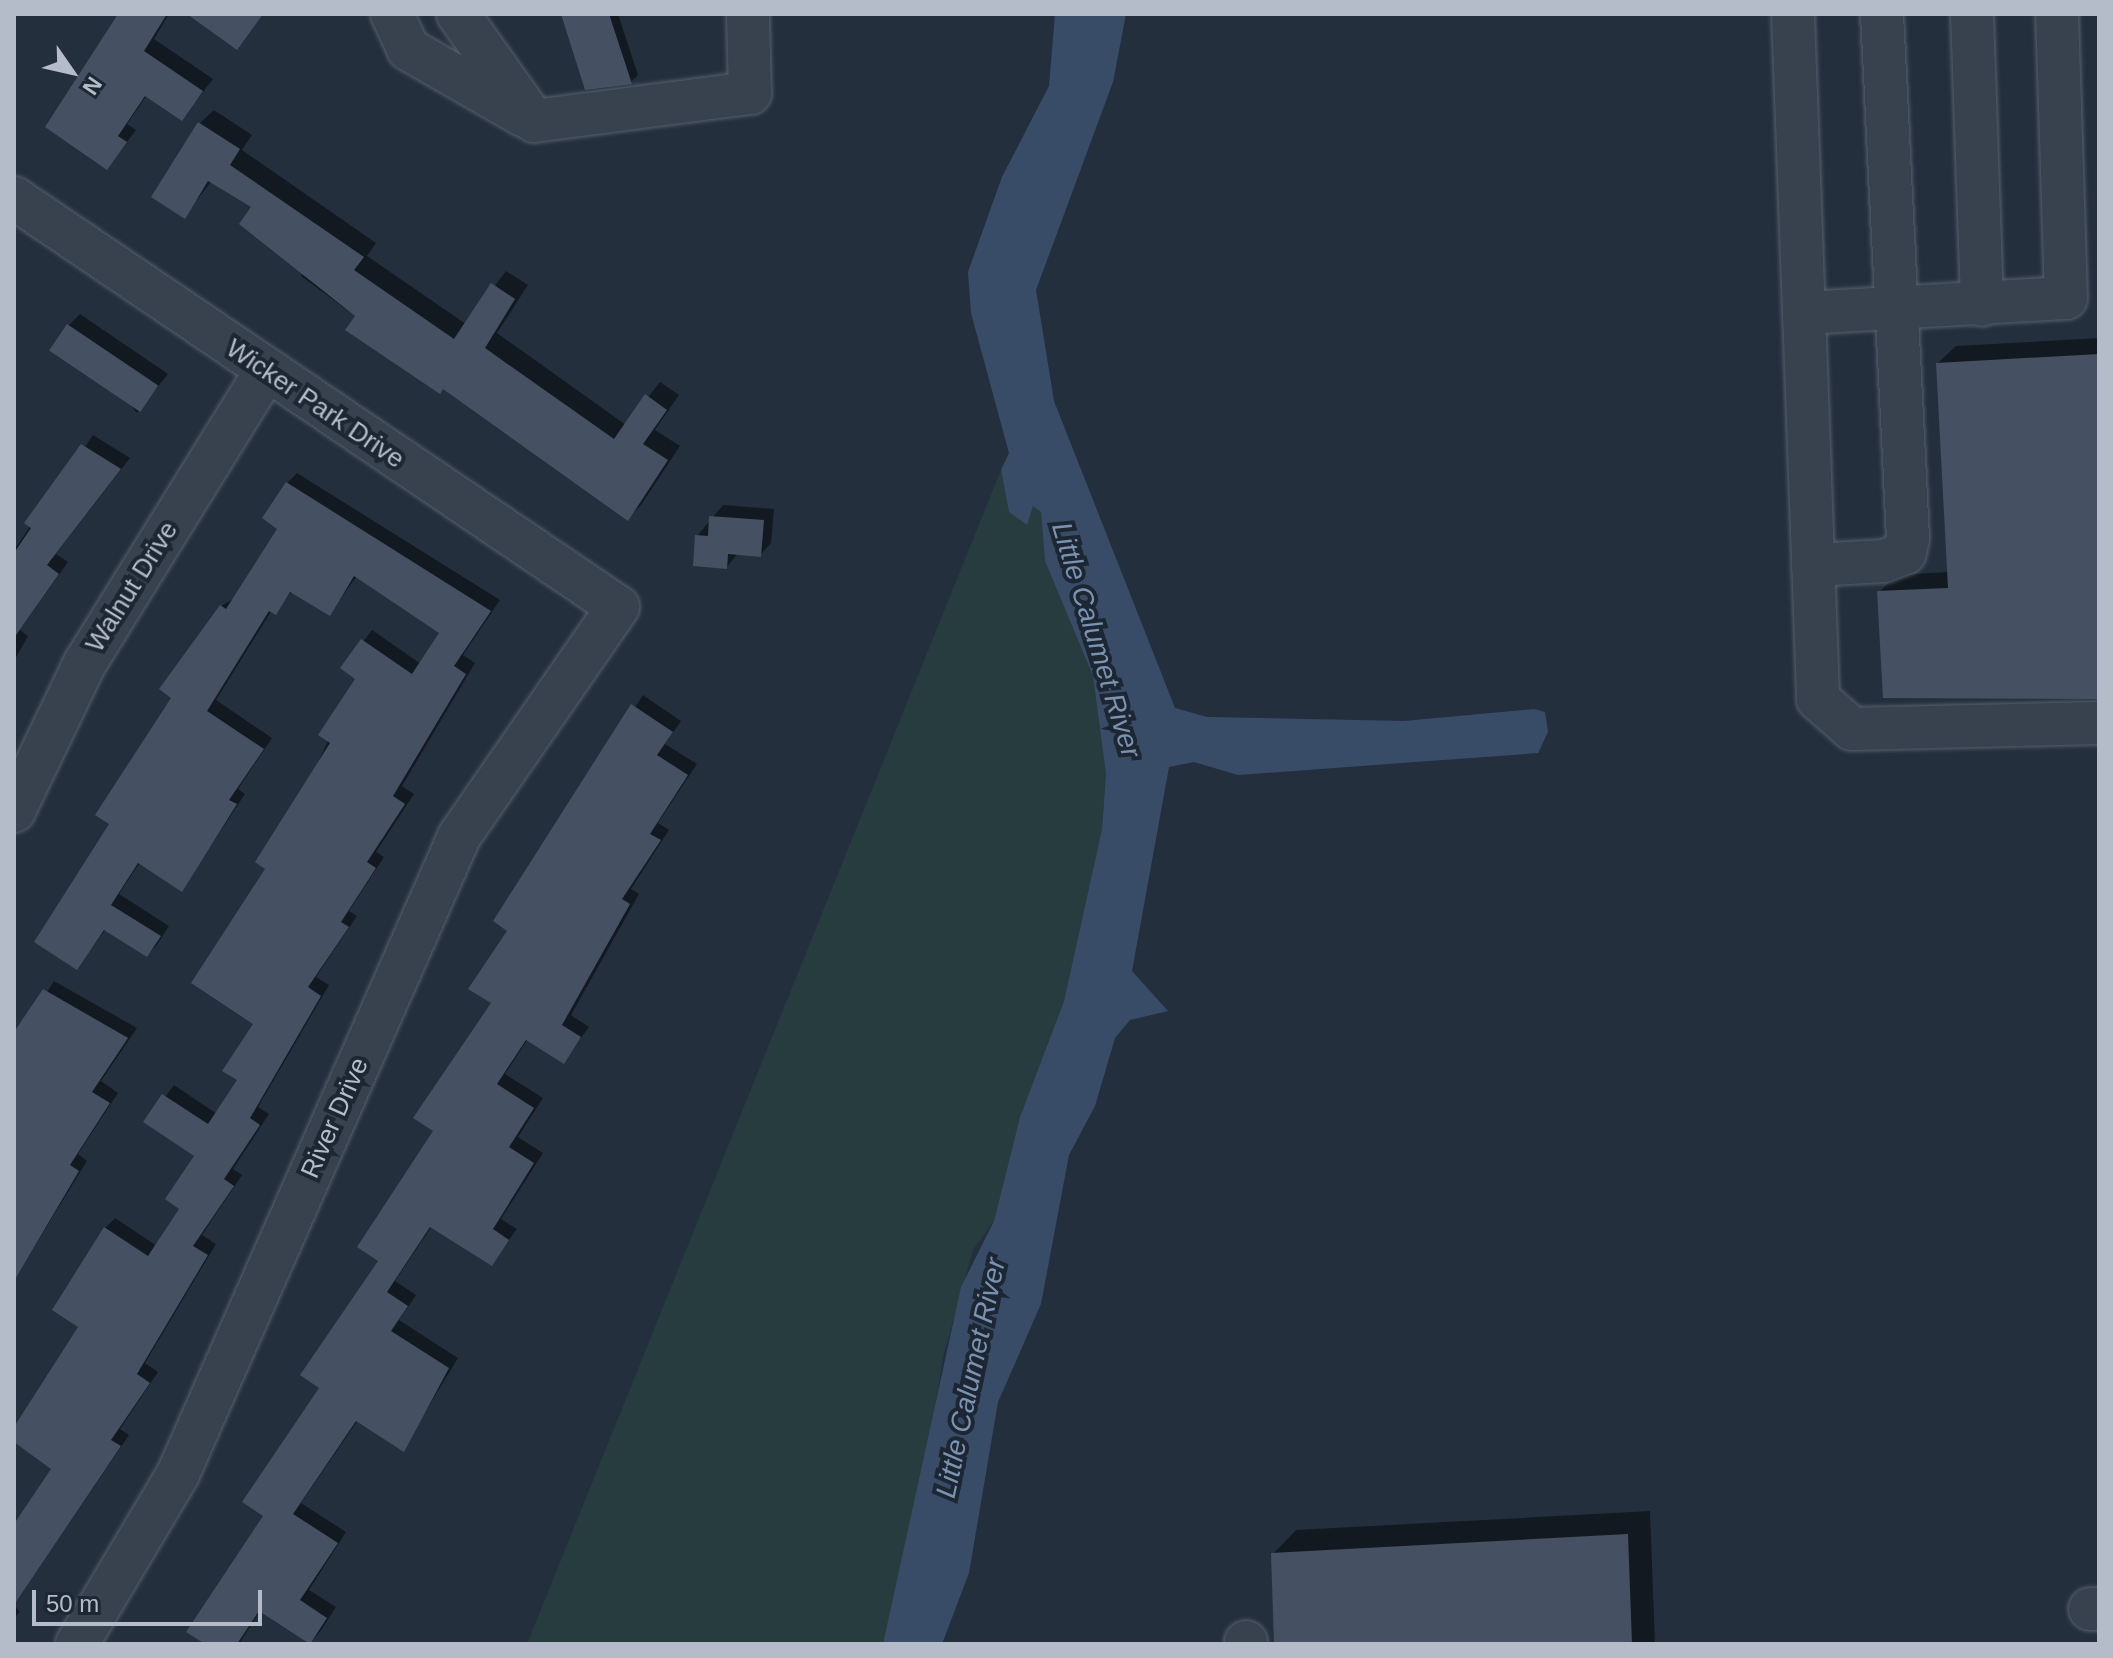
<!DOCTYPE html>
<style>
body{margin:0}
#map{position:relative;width:2113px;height:1658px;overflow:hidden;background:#242f3e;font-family:Arial,sans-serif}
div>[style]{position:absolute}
.green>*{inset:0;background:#263c3f}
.water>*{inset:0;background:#394c67}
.shadow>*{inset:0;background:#0007}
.building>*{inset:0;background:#455162;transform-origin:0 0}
.roads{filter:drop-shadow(0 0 2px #565f6c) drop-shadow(0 0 2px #565f6c)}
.minor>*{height:42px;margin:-21px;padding:0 21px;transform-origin:21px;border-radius:21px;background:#38414e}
span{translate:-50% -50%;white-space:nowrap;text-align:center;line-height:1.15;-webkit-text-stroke:8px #1d2633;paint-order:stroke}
.street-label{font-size:26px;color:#b4bcc9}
.water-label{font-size:28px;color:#7c92b1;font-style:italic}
.frame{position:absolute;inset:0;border:16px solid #b4bcc9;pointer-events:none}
.north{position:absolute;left:32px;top:32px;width:80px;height:80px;-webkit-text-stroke:6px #1d2633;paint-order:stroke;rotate:124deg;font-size:22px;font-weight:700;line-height:32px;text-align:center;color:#b4bcc9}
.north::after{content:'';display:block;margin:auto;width:28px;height:36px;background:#b4bcc9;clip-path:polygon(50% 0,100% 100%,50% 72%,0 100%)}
.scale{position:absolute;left:32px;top:1590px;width:230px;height:36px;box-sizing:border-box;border:4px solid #b4bcc9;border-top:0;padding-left:10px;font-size:24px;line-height:28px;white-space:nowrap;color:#b4bcc9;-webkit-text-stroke:6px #1d2633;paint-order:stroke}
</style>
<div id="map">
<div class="green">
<div style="clip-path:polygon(1001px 470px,1009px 512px,1027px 524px,1033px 505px,1041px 512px,1045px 561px,1093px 676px,1106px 774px,1102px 829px,1064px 1001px,1020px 1117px,994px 1221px,973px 1250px,943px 1357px,925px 1475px,883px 1644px,527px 1644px)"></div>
</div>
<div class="water">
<div style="clip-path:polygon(1055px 14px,1126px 14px,1113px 82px,1036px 290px,1054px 401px,1175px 708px,1207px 717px,1404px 721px,1534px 709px,1545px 712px,1548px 732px,1538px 753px,1238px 775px,1194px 762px,1169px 767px,1132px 971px,1168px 1011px,1130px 1020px,1115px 1038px,1095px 1106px,1069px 1155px,1041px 1304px,998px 1402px,969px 1573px,942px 1644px,883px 1644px,961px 1287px,994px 1221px,1020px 1117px,1064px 1001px,1102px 829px,1106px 774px,1093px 676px,1045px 561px,1041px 512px,1033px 506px,1027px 525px,1009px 512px,1001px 470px,1009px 453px,971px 313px,968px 272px,1002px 177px,1049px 86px)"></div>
</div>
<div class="shadow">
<div style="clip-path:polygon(122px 14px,169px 14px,154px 39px,213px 79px,182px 119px,147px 95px,127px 124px,136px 130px,107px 168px)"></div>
<div style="clip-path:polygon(563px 14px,618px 14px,638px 75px,631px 82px)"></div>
<div style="clip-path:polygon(214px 110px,252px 135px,242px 150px,376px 243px,367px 256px,466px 324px,506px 271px,528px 285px,497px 333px,626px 425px,660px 382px,679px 395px,655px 430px,680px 446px,641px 505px,628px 518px,301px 276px,306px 268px,253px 207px,212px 181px,184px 216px,200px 123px)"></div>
<div style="clip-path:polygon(80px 314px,168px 374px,137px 413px,68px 326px)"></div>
<div style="clip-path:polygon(2099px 338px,2099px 697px,1879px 592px,1897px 575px,1949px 572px,1938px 363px,1956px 346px)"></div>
<div style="clip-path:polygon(93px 435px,130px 458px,56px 554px,68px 562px,20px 630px,28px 636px,14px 661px,14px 550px)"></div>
<div style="clip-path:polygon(297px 473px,500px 600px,463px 655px,475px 663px,402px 786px,414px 794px,376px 852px,384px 857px,349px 911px,357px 916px,316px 977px,329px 985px,258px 1107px,269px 1114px,233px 1169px,242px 1175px,202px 1235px,216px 1244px,145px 1363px,158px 1372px,120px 1429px,129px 1435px,14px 1605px,20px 1612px,14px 1618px,14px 1527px,53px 1469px,14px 1440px,14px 1429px,81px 1326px,105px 1228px,115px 1218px,157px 1246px,182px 1208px,197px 1155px,146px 1122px,174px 1085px,217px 1114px,239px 1080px,256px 1023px,268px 868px,358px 678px,343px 668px,372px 630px,421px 664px,442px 633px,357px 576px,329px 614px,293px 591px,272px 610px,216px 700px,272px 738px,238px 789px,245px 794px,182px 890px,140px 862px,119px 894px,169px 926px,157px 945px,147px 955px,106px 929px,77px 968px,112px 823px,221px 606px,235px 598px,280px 528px,287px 483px)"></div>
<div style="clip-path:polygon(723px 505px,774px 509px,771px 543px,760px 555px,738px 553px,727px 567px,697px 536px)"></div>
<div style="clip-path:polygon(643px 695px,681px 721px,665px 744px,697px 764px,658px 823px,669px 830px,631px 889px,639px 894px,571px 1015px,589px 1027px,564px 1061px,528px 1039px,505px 1074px,543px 1098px,518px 1137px,543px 1153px,501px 1219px,517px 1229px,491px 1264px,432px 1226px,395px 1281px,416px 1295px,399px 1320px,458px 1358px,403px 1449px,358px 1420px,301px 1503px,346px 1532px,309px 1590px,336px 1607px,320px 1632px,310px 1642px,261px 1610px,239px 1644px,207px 1644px,494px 1003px,510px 930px,496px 921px)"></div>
<div style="clip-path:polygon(54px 981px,137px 1028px,101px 1081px,118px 1093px,78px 1154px,87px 1161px,28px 1257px,14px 1248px,14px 1043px)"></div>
<div style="clip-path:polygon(1650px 1511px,1655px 1644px,1276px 1644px,1273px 1554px,1296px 1530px)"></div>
</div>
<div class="building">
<div style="clip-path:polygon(118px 14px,167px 14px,144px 51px,203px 91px,182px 121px,145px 96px,118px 136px,127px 142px,107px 170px,45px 127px)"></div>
<div style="clip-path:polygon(187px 14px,263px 14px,237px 50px)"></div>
<div style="clip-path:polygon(561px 14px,609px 14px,632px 84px,585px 90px)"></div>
<div style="clip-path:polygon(198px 122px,240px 149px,230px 165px,364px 257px,354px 270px,454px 339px,491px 283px,515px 299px,485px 348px,614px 439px,645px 394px,667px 410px,643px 444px,668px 460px,628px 521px,443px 389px,440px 394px,345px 330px,355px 316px,239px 224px,251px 207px,208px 181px,185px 219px,151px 197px)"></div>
<div style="left:67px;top:324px;width:110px;height:32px;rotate:34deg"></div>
<div style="clip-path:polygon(2099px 354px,2099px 699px,1883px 698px,1877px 591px,1948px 588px,1936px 363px)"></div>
<div style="clip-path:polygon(81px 444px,121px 469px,47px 565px,59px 574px,14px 638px,14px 553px,31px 528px,24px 523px)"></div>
<div style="clip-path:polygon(286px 482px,491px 611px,454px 666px,466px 674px,393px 796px,405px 804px,367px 862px,376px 868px,341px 922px,349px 927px,308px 987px,321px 996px,250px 1118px,260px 1125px,224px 1179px,234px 1186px,193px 1246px,208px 1255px,137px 1374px,150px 1383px,111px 1440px,121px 1446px,14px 1605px,14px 1524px,51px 1469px,14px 1442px,14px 1427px,78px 1327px,52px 1310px,104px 1227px,148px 1256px,179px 1209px,165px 1199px,194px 1156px,143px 1122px,162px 1094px,208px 1124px,237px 1080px,222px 1071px,253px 1024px,191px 983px,265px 869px,255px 862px,330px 743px,318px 735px,355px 679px,340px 668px,361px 639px,412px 674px,439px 633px,354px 576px,330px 616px,290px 592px,276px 615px,269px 611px,207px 711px,264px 749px,229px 800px,237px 804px,182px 892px,138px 863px,111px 905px,161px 936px,147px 957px,104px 930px,77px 970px,34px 942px,109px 824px,95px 815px,171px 698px,159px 689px,220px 605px,226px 609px,277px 529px,262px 518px)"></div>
<div style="clip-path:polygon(709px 516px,764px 520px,761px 557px,728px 554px,727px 569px,693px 566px,695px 535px,708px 536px)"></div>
<div style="clip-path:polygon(631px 704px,673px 732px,657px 755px,688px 775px,650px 834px,661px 840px,622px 899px,630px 904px,562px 1025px,581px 1037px,564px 1064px,526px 1040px,497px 1084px,534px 1108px,509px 1147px,534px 1163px,493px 1229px,509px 1240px,492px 1266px,430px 1227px,387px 1292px,408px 1306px,391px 1331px,449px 1368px,404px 1452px,356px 1421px,293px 1514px,338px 1543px,300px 1600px,327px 1618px,310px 1644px,259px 1611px,237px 1644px,205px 1644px,186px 1632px,263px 1516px,242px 1502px,319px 1388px,300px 1375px,378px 1261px,357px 1247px,433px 1131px,413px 1118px,491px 1003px,468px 989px,507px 931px,493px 921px)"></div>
<div style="clip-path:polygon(43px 989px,128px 1038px,92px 1092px,110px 1103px,70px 1165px,79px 1171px,14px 1281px,14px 1032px)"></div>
<div style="clip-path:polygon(1628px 1534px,1632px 1644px,1274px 1644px,1271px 1553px)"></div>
</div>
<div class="roads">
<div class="minor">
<div style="left:392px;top:14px;width:38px;rotate:65deg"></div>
<div style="left:408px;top:49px;width:133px;rotate:29.9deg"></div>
<div style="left:458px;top:14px;width:131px;rotate:54.6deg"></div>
<div style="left:534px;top:121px;width:218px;rotate:-7.4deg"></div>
<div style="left:750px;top:93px;width:79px;rotate:-91.5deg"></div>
<div style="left:1793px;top:14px;width:299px;rotate:87.9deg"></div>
<div style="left:1804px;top:313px;width:262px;rotate:-3.3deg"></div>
<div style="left:2066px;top:298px;width:284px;rotate:-91.8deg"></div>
<div style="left:1972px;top:14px;width:291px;rotate:88deg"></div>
<div style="left:14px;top:198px;width:729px;rotate:34.1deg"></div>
<div style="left:618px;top:607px;width:280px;rotate:124.7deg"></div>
<div style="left:459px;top:837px;width:696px;rotate:113.8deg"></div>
<div style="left:178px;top:1474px;width:198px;rotate:120.7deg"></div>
<div style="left:1804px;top:313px;width:386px;rotate:87.9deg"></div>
<div style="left:1818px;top:699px;width:45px;rotate:41.4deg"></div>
<div style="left:1852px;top:729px;width:247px;rotate:-1.4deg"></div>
<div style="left:1813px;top:565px;width:71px;rotate:-3.2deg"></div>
<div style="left:1884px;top:561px;width:22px;rotate:-21deg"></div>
<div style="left:1905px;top:553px;width:15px;rotate:-79deg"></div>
<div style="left:1908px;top:538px;width:525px;rotate:-92.84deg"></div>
<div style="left:14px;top:811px;width:164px;rotate:-64.4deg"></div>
<div style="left:85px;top:663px;width:344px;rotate:-58.2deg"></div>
<div style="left:2090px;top:1609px;width:9px"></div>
<div style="left:1246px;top:1642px;width:2px;rotate:90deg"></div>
</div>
</div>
<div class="street-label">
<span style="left:315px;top:404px;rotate:34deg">Wicker Park Drive</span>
<span style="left:132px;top:587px;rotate:-58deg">Walnut Drive</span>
<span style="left:335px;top:1118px;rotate:-66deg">River Drive</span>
</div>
<div class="water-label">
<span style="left:1096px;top:640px;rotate:73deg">Little Calumet River</span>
<span style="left:971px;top:1378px;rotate:-78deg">Little Calumet River</span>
</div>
<div class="frame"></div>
<div class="north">N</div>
<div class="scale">50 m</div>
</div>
